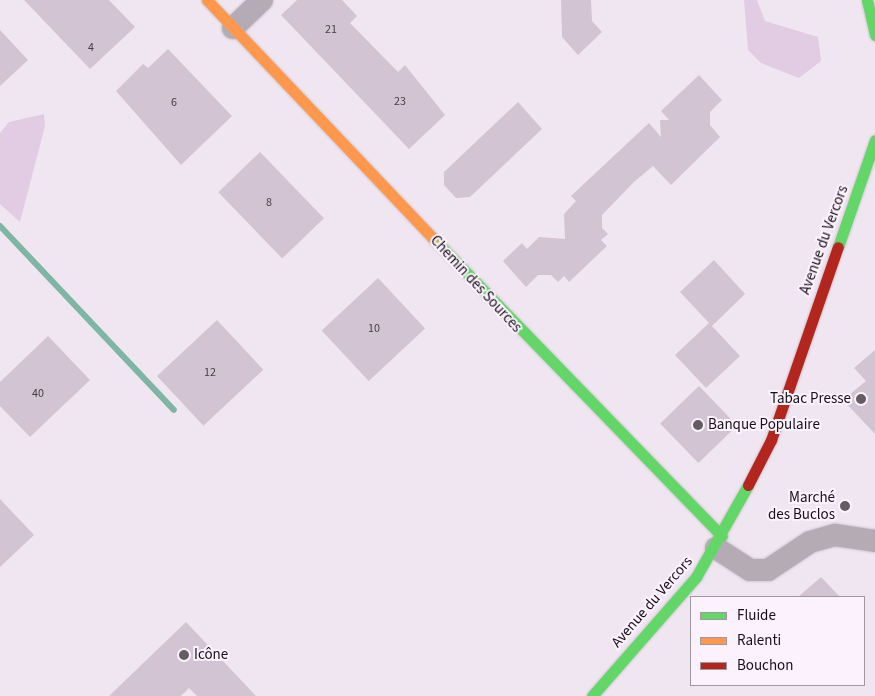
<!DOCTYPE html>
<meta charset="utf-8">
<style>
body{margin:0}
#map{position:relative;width:875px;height:696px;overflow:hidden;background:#f0e6f1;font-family:"Source Sans 3",sans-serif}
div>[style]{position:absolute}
.green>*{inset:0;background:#e1cce3}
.stream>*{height:6px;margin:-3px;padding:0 3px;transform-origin:3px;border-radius:3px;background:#7eb5a5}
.building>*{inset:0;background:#d2c4d3;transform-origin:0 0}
.roads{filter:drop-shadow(0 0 1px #ccc5cd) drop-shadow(0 0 1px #ccc5cd)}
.street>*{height:22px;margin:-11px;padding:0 11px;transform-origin:11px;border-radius:11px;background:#b4abb5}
.fast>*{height:11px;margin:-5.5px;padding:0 5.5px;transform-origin:5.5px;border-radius:5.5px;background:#63d668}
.slow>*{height:11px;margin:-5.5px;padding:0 5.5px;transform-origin:5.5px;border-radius:5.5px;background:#ff974d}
.jam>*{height:11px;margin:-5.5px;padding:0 5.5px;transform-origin:5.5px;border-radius:5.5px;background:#b3261e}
.dots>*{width:14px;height:14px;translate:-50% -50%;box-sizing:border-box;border:2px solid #fcf2fd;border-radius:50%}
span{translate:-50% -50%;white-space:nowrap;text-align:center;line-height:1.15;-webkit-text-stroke:4px #fcf2fd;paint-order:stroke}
.number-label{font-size:12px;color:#463e46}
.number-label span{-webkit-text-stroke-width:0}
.street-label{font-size:15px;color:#171117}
.poi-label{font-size:15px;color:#171117}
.right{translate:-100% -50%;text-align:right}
.left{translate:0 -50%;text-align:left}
.legend{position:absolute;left:690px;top:596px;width:175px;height:90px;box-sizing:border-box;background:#fcf2fd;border:1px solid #a098a1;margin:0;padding:6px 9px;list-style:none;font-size:15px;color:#171117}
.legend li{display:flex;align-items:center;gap:10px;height:25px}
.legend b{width:25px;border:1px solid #a098a1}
</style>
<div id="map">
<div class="green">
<div style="clip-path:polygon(744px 0,757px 0,765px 21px,818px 37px,821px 61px,799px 78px,761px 63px,748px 50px)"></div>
<div style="clip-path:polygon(44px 114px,45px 126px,20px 222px,0 204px,0 133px,9px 122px)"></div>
</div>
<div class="stream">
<div style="left:0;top:226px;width:253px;rotate:46.6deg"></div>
</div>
<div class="building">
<div style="clip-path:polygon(24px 0,109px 0,135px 27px,90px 69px)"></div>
<div style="clip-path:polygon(297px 0,342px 0,357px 16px,350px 23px,398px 72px,405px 65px,445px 115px,409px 149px,281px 15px)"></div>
<div style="clip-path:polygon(561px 0,591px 0,592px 21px,602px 32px,578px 55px,562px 37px)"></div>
<div style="clip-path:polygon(0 30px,28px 60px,0 86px)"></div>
<div style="clip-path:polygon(168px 49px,232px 116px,181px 165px,116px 91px,143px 64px,148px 68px)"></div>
<div style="clip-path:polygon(699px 75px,722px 100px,710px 112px,710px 125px,720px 137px,671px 185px,653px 166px,634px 182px,602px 215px,602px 228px,608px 234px,601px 240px,607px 246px,569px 282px,564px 276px,558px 282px,551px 275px,538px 275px,526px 287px,503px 261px,522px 243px,527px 249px,539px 237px,565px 239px,564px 214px,576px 201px,571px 196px,649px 123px,661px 137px,660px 120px,669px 120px,661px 111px)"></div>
<div style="clip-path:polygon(518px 102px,542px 129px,470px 197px,456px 198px,444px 185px,444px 172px)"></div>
<div style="left:260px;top:152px;width:92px;height:58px;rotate:46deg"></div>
<div style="clip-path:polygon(714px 260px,745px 294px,712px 326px,740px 356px,706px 388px,675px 355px,709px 323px,680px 292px)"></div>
<div style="left:378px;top:278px;width:69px;height:77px;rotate:47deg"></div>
<div style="left:217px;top:320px;width:68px;height:82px;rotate:47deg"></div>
<div style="clip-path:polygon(48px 336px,90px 380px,30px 437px,0 406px,0 382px)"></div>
<div style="clip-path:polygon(875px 350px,875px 434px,843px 400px,866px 381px,854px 368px)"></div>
<div style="left:699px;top:386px;width:55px;height:54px;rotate:46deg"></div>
<div style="clip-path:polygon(0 499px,34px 535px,0 567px)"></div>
<div style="clip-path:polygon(821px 577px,840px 597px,798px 597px)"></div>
<div style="clip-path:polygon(186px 622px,256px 696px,197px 696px,189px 688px,181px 696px,109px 696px)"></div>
</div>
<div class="roads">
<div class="street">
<div style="left:233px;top:28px;width:40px;rotate:-44deg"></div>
<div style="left:716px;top:548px;width:40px;rotate:32.9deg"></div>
<div style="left:750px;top:570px;width:18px"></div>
<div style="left:768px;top:570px;width:50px;rotate:-33.7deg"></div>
<div style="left:810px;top:542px;width:26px;rotate:-16deg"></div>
<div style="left:835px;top:535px;width:40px;rotate:8.5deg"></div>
</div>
<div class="fast">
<div style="left:867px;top:0;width:36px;rotate:77deg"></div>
<div style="left:433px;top:238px;width:415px;rotate:45.9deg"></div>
<div style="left:838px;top:247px;width:113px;rotate:-70.9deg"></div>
<div style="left:592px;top:696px;width:158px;rotate:-48.8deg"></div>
<div style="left:696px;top:577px;width:106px;rotate:-60.5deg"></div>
</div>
<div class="slow">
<div style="left:207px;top:0;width:328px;rotate:46.5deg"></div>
</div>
<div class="jam">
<div style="left:748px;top:485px;width:51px;rotate:-62.9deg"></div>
<div style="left:771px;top:440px;width:204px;rotate:-70.9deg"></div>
</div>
</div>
<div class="dots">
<div style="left:861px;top:399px;background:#635c63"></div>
<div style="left:698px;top:425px;background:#635c63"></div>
<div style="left:845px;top:506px;background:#635c63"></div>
<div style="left:184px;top:655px;background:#635c63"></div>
</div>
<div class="number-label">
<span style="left:331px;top:30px">21</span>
<span style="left:91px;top:48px">4</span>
<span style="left:400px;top:102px">23</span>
<span style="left:174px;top:103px">6</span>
<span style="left:269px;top:203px">8</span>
<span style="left:374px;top:329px">10</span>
<span style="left:210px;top:373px">12</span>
<span style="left:38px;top:394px">40</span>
</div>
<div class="street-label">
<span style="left:824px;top:240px;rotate:-70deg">Avenue du Vercors</span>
<span style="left:476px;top:284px;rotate:47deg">Chemin des Sources</span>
<span style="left:652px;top:602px;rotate:-49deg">Avenue du Vercors</span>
</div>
<div class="poi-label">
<span class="right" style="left:851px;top:399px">Tabac Presse</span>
<span class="left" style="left:708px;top:425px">Banque Populaire</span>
<span class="right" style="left:835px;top:506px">Marché<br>des Buclos</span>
<span class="left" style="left:194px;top:655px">Icône</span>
</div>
<ul class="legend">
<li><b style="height:6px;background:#63d668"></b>Fluide</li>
<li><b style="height:6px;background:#ff974d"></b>Ralenti</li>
<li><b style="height:6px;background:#b3261e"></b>Bouchon</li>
</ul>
</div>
